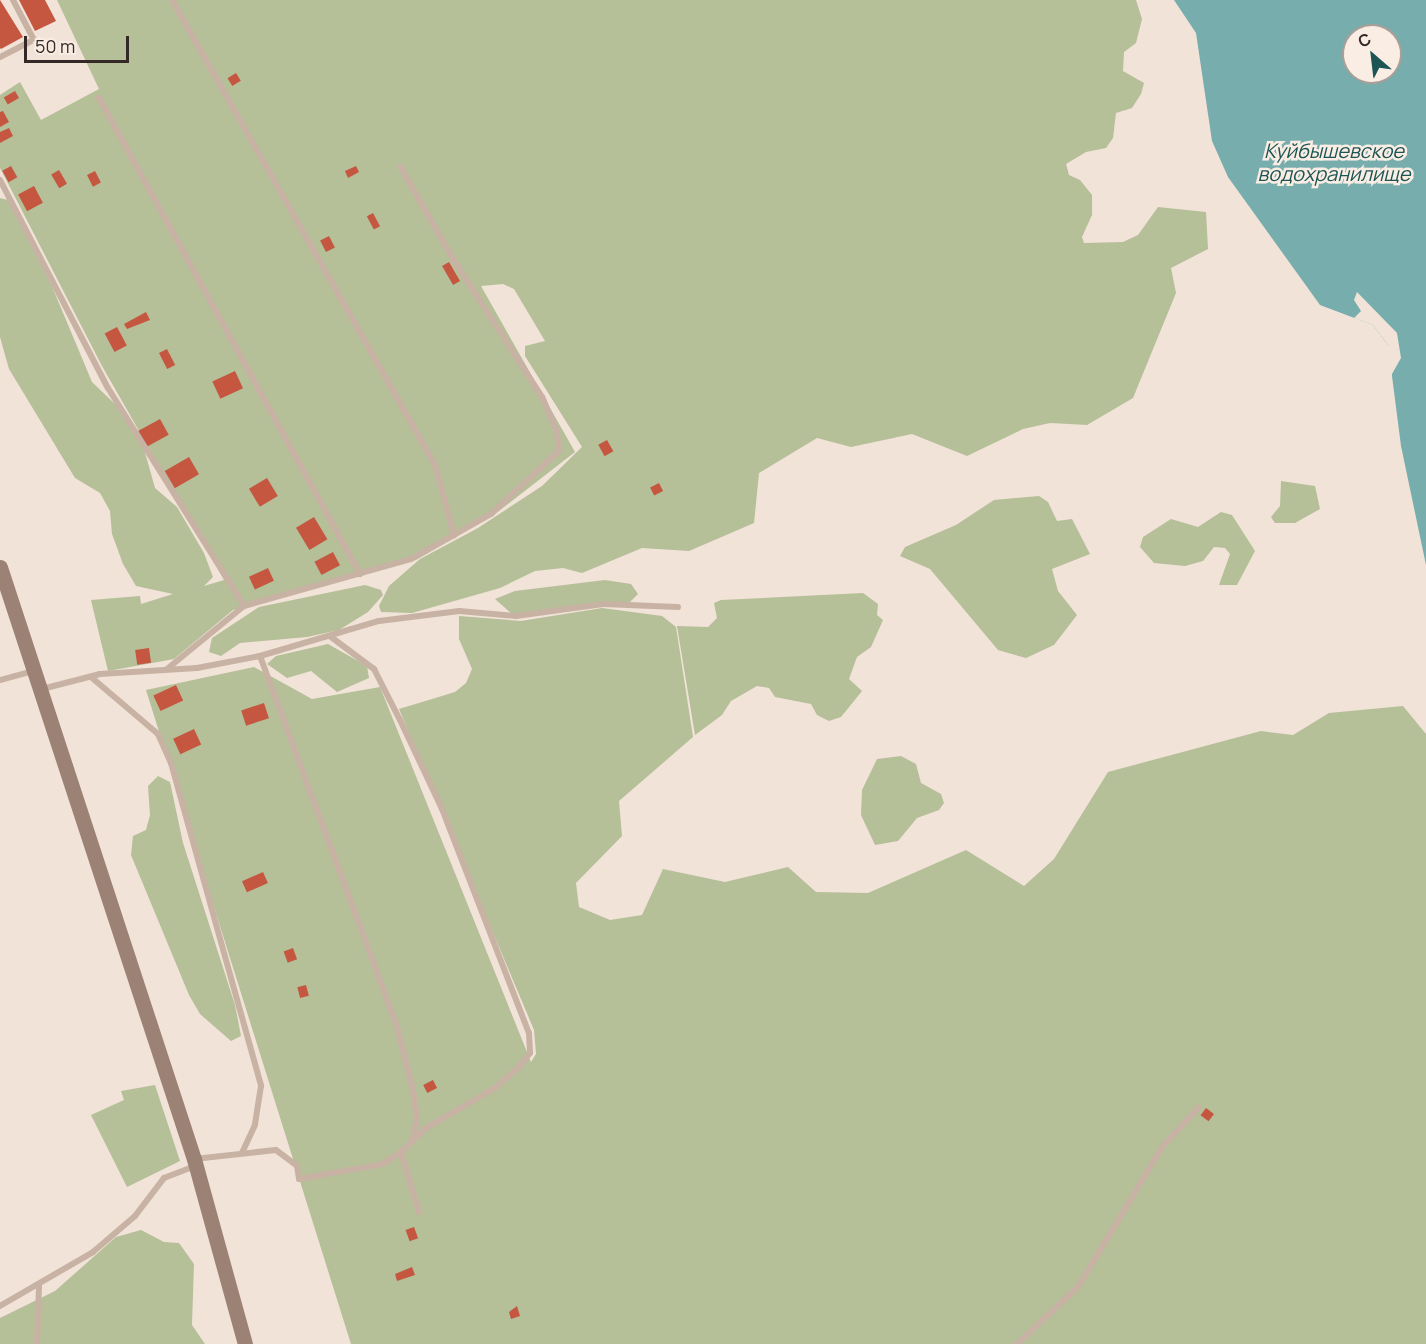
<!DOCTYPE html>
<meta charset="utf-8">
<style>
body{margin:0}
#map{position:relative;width:1426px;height:1344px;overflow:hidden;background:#f1e3d8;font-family:Manrope,sans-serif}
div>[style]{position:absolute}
.green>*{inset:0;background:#b5bf98}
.water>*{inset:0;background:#77adac}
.pier>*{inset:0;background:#f1e3d8}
.building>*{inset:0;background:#c55741;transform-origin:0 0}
.lane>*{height:6px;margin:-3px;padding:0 3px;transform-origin:3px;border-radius:3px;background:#c8b2a4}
.secondary>*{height:15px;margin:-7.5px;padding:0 7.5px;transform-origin:7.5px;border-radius:7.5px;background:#9c8175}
span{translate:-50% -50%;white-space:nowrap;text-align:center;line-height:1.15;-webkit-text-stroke:5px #f9ede4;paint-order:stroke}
.water-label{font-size:20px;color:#1c5554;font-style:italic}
.north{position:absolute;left:1342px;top:24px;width:60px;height:60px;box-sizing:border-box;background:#f9ede4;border:2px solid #aa9f98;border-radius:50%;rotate:332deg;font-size:16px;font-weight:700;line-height:24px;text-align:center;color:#342926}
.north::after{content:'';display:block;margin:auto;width:21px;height:27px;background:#1c5554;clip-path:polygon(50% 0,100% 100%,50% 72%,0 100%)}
.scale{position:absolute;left:24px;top:36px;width:105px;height:27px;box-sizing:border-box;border:3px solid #342926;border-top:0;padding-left:8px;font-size:18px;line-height:21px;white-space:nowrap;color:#342926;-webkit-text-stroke:4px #f9ede4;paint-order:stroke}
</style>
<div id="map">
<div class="green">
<div style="clip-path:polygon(57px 0,1136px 0,1142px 19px,1136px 43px,1124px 52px,1123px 71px,1144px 83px,1141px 94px,1132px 108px,1116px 113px,1113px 138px,1106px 148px,1086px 152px,1066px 164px,1069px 175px,1080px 180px,1092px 195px,1092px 215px,1082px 237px,1084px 243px,1123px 242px,1138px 235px,1158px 207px,1206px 212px,1208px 249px,1171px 268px,1176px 293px,1133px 398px,1087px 425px,1050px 423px,1023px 429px,967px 456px,912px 434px,851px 447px,817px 438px,759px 473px,754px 523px,689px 551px,642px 548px,582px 573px,563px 568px,535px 571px,500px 588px,412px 613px,381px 612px,379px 606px,389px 586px,420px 559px,478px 528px,542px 486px,582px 447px,525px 356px,525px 346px,545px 341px,514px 289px,503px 284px,481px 286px,575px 452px,495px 514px,416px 560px,233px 610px,174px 659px,108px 671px,91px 600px,140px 596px,141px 604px,173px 594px,136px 586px,123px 564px,112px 534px,110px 511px,100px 493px,75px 478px,9px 369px,0 337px,0 198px,8px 200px,51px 284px,92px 382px,116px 405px,144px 449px,155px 488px,177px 507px,204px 553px,213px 577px,204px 586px,224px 580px,102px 366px,0 168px,0 95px,20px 82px,41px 120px,99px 89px)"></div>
<div style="clip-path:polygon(1281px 481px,1315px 486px,1320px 509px,1295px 523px,1275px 523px,1271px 517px,1280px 506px)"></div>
<div style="clip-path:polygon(1039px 496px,1048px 502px,1057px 521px,1072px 519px,1090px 554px,1052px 569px,1058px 591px,1077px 615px,1054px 645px,1026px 658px,998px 650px,930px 569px,900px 556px,905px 547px,956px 525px,994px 500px)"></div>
<div style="clip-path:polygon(1221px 512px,1232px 515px,1255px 551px,1237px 585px,1219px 585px,1230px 554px,1225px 548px,1214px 547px,1203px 561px,1185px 566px,1154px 563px,1140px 547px,1143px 537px,1171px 519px,1198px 527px)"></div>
<div style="clip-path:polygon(605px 580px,631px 584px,638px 594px,630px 602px,512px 614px,495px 599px,515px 591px)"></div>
<div style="clip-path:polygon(365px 585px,381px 590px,383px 595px,368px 612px,339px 630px,307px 637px,240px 643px,221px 656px,209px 652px,212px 638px,259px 607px)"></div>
<div style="clip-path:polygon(863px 593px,878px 604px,877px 615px,883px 620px,871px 647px,857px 657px,849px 679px,862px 691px,841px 717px,829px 721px,817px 715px,811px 704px,775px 697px,769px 688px,757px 686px,731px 701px,722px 715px,695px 735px,677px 626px,708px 627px,717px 618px,714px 603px,721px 600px)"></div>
<div style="clip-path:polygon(602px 608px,662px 616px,676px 627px,693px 737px,619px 801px,622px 836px,576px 883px,579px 907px,610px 920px,642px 915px,663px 869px,725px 882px,788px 867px,816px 892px,868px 893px,966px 850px,1024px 886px,1054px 859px,1108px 772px,1261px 731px,1293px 735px,1329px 713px,1403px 706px,1426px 734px,1426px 1344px,351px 1344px,146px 690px,254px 667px,312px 699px,380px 687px,531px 1062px,536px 1054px,534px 1030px,399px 709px,455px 692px,466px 683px,472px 669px,459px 639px,459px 616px,521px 621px)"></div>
<div style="clip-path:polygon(328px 644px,367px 666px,369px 678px,337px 692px,311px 671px,287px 678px,267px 664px,276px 656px)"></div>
<div style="clip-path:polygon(901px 756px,916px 764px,921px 783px,941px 794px,944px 803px,939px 810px,917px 818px,898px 841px,875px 845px,861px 815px,862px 790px,877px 759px)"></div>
<div style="clip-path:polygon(158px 776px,170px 782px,183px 843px,235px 1005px,241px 1036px,231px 1041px,200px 1014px,189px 995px,131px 855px,133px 836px,146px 830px,150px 815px,148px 786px)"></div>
<div style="clip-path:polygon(155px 1085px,180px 1161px,127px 1187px,91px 1115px,124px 1100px,121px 1091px)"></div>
<div style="clip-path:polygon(141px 1230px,164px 1242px,179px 1243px,194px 1264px,192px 1325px,205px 1344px,0 1344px,0 1318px,55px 1291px,116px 1237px)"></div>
</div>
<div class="water">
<div style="clip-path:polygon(evenodd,1174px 0,1426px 0,1426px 565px,1401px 446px,1388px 345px,1373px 325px,1320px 305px,1228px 177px,1212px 141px,1196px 33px,1174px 0,1354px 36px,1390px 36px,1390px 72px,1354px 72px,1354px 36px)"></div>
</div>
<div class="pier">
<div style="clip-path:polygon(1357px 292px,1397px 333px,1401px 358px,1388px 381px,1388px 345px,1373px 325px,1354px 318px,1361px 311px,1354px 300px)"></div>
</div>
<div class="building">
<div style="clip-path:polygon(0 0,23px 37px,1px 49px,0 48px)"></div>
<div style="clip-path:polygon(19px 0,45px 0,56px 21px,35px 31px)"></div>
<div style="left:236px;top:73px;width:9px;height:10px;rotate:58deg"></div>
<div style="left:15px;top:91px;width:8px;height:13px;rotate:60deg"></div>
<div style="clip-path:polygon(3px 111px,9px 122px,0 127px,0 112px)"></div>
<div style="clip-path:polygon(9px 128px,13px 136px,0 143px,0 132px)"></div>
<div style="left:11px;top:166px;width:13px;height:10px;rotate:61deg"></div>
<div style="clip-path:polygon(356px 166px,359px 172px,348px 178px,345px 171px)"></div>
<div style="left:59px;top:170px;width:16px;height:9px;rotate:60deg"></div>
<div style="left:95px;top:171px;width:13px;height:9px;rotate:63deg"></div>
<div style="left:34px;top:186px;width:19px;height:18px;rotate:62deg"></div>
<div style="left:373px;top:213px;width:15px;height:7px;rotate:62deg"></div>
<div style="left:329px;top:236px;width:13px;height:10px;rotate:63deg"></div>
<div style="left:449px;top:262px;width:22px;height:8px;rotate:60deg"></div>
<div style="clip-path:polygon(146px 312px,150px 320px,127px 329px,124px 324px)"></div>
<div style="left:117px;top:327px;width:21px;height:14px;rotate:62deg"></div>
<div style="left:167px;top:349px;width:18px;height:9px;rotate:63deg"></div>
<div style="left:235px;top:371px;width:19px;height:25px;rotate:65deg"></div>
<div style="left:160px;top:419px;width:18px;height:25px;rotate:61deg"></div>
<div style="left:607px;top:440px;width:13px;height:10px;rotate:61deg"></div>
<div style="left:189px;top:457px;width:20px;height:28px;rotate:60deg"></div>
<div style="left:267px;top:478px;width:21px;height:21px;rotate:59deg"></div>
<div style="left:659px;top:483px;width:9px;height:10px;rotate:63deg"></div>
<div style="left:314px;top:517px;width:26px;height:21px;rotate:59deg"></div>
<div style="left:333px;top:552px;width:15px;height:21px;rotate:62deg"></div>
<div style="left:268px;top:568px;width:14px;height:21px;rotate:65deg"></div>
<div style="left:149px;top:648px;width:15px;height:14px;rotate:82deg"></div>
<div style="left:176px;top:685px;width:17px;height:25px;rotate:65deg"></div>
<div style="left:264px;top:703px;width:16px;height:24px;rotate:72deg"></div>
<div style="left:194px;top:729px;width:17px;height:23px;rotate:65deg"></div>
<div style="left:263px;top:872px;width:12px;height:23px;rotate:66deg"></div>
<div style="left:293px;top:948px;width:12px;height:10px;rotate:70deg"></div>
<div style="left:306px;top:985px;width:11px;height:9px;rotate:75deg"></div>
<div style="left:433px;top:1080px;width:9px;height:11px;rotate:63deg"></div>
<div style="left:1206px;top:1108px;width:10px;height:9px;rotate:37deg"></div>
<div style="left:414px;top:1227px;width:12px;height:9px;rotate:70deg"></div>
<div style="clip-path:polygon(412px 1267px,415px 1275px,397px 1281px,395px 1274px)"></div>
<div style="clip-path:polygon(517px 1306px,520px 1316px,511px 1319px,509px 1312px)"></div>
</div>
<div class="lane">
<div style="left:172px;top:0;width:534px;rotate:60.51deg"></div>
<div style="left:435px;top:465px;width:73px;rotate:74.8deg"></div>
<div style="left:0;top:57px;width:38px;rotate:-27deg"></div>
<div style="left:34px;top:40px;width:45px;rotate:-117.7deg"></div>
<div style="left:99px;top:98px;width:543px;rotate:61.26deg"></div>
<div style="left:0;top:180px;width:234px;rotate:62.6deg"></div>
<div style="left:108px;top:388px;width:257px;rotate:58deg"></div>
<div style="left:331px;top:637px;width:54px;rotate:36.7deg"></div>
<div style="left:374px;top:669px;width:57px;rotate:63deg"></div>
<div style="left:400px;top:720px;width:98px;rotate:64.7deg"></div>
<div style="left:442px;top:809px;width:240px;rotate:68.8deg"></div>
<div style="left:529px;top:1033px;width:20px;rotate:87deg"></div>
<div style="left:530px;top:1053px;width:18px;rotate:128deg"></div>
<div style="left:519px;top:1067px;width:32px;rotate:139deg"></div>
<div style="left:495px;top:1088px;width:80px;rotate:149.9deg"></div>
<div style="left:426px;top:1128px;width:35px;rotate:136deg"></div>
<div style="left:401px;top:1152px;width:63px;rotate:73.3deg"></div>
<div style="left:260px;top:656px;width:395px;rotate:69.7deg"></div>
<div style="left:397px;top:1027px;width:65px;rotate:75.7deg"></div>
<div style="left:413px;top:1090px;width:29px;rotate:82deg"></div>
<div style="left:417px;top:1119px;width:19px;rotate:102deg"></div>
<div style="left:167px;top:669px;width:99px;rotate:-39.3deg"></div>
<div style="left:244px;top:606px;width:173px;rotate:-15.7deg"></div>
<div style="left:411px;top:559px;width:49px;rotate:-29.2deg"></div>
<div style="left:454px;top:535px;width:43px;rotate:-29.6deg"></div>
<div style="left:491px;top:514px;width:93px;rotate:-42.8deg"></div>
<div style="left:559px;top:451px;width:19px;rotate:-96deg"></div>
<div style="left:557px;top:432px;width:38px;rotate:-113deg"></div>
<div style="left:542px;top:397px;width:164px;rotate:-122.8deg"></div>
<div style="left:453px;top:259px;width:107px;rotate:-119.7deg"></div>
<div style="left:91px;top:677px;width:88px;rotate:40.4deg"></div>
<div style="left:158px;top:734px;width:32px;rotate:66deg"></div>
<div style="left:171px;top:763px;width:335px;rotate:74.4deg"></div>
<div style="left:261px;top:1086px;width:39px;rotate:99deg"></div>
<div style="left:255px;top:1125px;width:31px;rotate:115deg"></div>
<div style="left:0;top:680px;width:35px;rotate:-15deg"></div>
<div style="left:42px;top:689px;width:60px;rotate:-14.5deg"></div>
<div style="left:100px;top:674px;width:97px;rotate:-3.5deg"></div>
<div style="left:197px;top:668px;width:64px;rotate:-10.8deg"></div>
<div style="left:260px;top:656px;width:124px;rotate:-16.4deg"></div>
<div style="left:379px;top:621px;width:81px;rotate:-7.1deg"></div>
<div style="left:459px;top:611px;width:57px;rotate:5deg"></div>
<div style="left:516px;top:616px;width:88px;rotate:-7.9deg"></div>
<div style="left:603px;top:604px;width:75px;rotate:2.3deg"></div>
<div style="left:194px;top:1159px;width:82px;rotate:-6.3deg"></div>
<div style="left:276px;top:1150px;width:26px;rotate:37deg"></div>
<div style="left:297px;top:1166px;width:13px;rotate:81deg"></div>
<div style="left:299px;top:1179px;width:85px;rotate:-10.1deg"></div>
<div style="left:383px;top:1164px;width:22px;rotate:-34deg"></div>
<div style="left:0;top:1306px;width:108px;rotate:-30.1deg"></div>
<div style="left:93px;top:1252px;width:55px;rotate:-40.6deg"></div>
<div style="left:135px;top:1216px;width:48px;rotate:-52.7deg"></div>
<div style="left:164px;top:1178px;width:34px;rotate:-21deg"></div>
<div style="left:37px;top:1344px;width:58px;rotate:-88deg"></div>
<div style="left:1017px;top:1344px;width:83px;rotate:-43.1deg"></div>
<div style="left:1078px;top:1287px;width:163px;rotate:-59deg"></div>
<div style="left:1162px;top:1147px;width:54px;rotate:-47.2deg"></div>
</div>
<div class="secondary">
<div style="left:0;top:567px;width:623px;rotate:71.86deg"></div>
<div style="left:194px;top:1159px;width:192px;rotate:74.6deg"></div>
</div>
<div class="water-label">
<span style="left:1334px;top:162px">Куйбышевское<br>водохранилище</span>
</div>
<div class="north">С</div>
<div class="scale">50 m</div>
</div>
